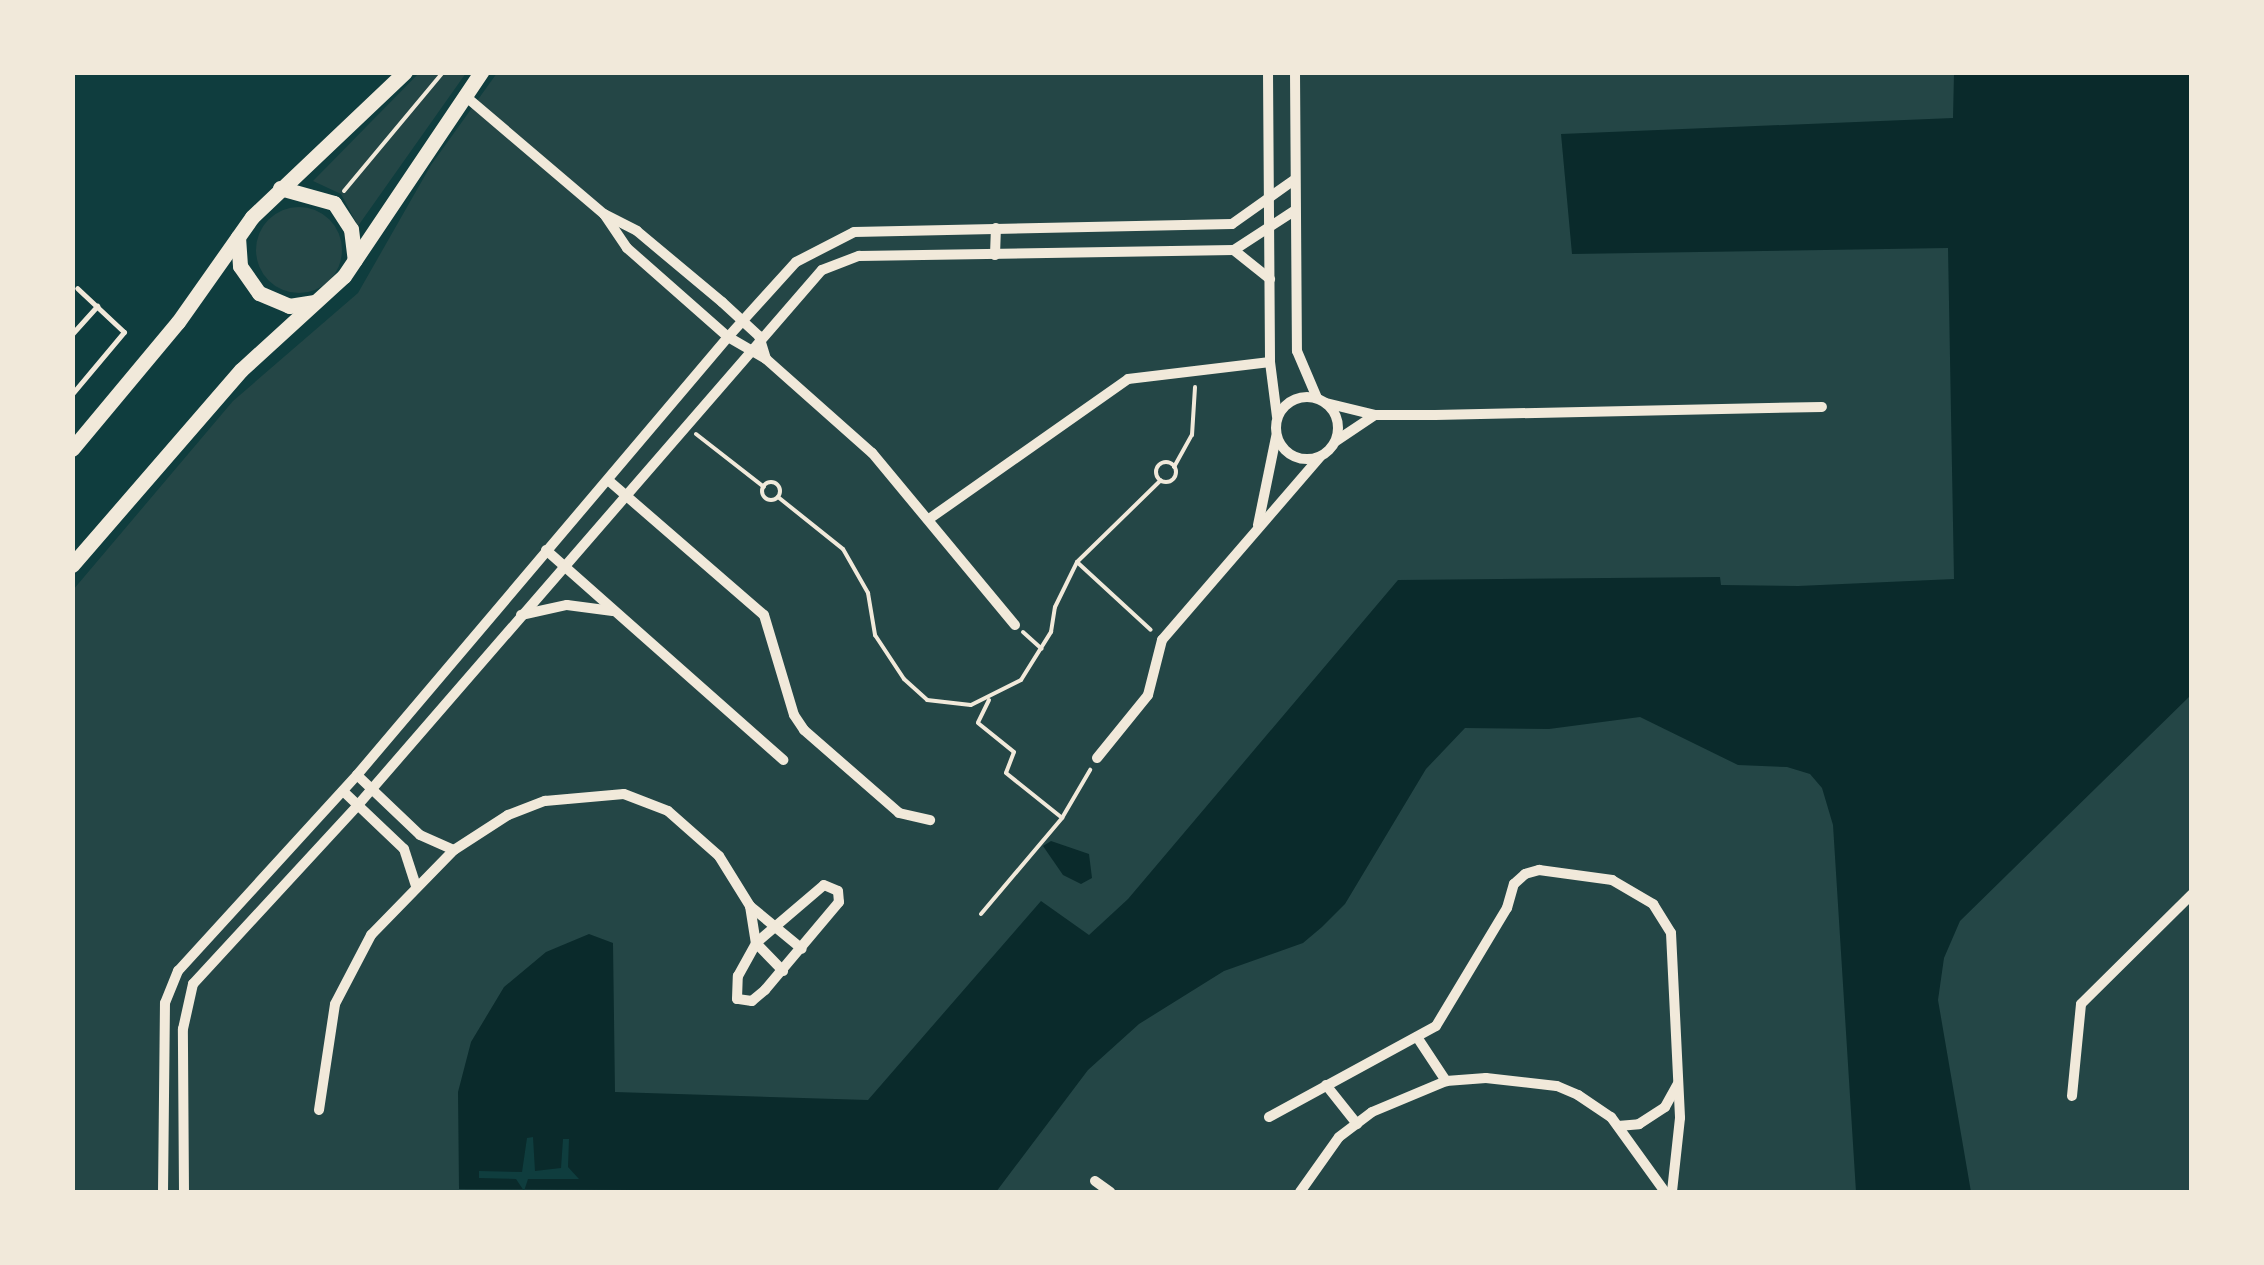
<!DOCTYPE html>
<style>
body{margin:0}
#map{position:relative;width:2264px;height:1265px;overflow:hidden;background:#0f3d3e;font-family:"Open Sans",sans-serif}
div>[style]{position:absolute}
.green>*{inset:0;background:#244646}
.round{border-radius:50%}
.water>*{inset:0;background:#0a2a2b}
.pier>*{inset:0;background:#0f3d3e}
.path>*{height:4px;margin:-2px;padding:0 2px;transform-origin:2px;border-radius:2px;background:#f1e9da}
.path>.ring{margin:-2px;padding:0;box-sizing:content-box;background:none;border:4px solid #f1e9da;border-radius:50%}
.service>*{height:5px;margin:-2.5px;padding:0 2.5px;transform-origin:2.5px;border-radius:2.5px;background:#f1e9da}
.minor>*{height:10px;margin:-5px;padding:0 5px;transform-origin:5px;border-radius:5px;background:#f1e9da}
.minor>.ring{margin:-5px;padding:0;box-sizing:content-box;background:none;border:10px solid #f1e9da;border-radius:50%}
.secondary>*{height:15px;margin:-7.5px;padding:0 7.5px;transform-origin:7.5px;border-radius:7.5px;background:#f1e9da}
span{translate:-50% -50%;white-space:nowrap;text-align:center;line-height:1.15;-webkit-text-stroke:8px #f1e9da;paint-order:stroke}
.frame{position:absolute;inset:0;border:75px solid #f1e9da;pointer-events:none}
</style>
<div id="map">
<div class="green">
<div style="clip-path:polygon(419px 73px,466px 73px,358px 226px,341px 194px,313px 181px)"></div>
<div style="clip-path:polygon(497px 73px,2191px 73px,2191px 1192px,73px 1192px,73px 590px,233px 401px,358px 293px,431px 165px)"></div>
<div class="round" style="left:256px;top:207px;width:86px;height:86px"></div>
</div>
<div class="water">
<div style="clip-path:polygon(1954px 73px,2191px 73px,2191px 695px,1960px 921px,1944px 958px,1938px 1000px,1971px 1192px,1856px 1192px,1833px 825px,1822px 788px,1810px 774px,1787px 767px,1738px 765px,1640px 717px,1549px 729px,1465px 728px,1426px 769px,1345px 904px,1322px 927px,1303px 943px,1224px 971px,1139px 1024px,1088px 1070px,996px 1192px,459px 1189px,458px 1092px,471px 1042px,504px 987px,546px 952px,589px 934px,613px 943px,615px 1092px,868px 1100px,1041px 901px,1089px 935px,1128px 899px,1398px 580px,1720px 577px,1721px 585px,1798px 586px,1954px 579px,1948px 248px,1572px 254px,1561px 134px,1953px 118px)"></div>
<div style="clip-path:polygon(1051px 841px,1089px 854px,1092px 878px,1081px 884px,1063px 875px,1043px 846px)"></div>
</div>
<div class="pier">
<div style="clip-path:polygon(533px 1137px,535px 1171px,561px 1168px,563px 1139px,569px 1139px,568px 1167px,579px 1179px,528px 1179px,524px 1191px,516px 1179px,479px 1178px,479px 1171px,522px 1172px,527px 1138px)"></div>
</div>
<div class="path">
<div style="left:344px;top:191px;width:155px;rotate:-50.2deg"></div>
<div style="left:696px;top:434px;width:86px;rotate:37.9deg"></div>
<div class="ring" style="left:1156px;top:462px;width:16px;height:16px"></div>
<div style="left:1174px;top:467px;width:37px;rotate:-61deg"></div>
<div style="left:1192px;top:435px;width:48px;rotate:-86.4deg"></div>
<div class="ring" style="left:762px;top:482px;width:14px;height:14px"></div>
<div style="left:778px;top:497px;width:83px;rotate:38.7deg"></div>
<div style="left:843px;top:549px;width:51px;rotate:60.4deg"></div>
<div style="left:868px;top:593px;width:43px;rotate:80.5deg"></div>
<div style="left:875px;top:635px;width:53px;rotate:56.6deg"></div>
<div style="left:904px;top:679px;width:31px;rotate:42deg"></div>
<div style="left:927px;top:700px;width:44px;rotate:6.5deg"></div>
<div style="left:971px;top:705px;width:56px;rotate:-26.6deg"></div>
<div style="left:1021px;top:680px;width:57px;rotate:-58deg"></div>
<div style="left:1051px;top:632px;width:25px;rotate:-81deg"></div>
<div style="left:1055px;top:607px;width:50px;rotate:-63.9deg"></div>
<div style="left:1077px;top:562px;width:117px;rotate:-44.3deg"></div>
<div style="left:1077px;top:562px;width:100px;rotate:42.6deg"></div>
<div style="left:1023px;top:632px;width:25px;rotate:42deg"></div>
<div style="left:989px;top:700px;width:25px;rotate:116deg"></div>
<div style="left:978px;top:723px;width:46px;rotate:38.9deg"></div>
<div style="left:1014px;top:752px;width:22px;rotate:111deg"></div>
<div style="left:1006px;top:773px;width:70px;rotate:38.7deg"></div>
<div style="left:981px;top:914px;width:126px;rotate:-49.8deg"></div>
<div style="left:1062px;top:818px;width:56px;rotate:-59.7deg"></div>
</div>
<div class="service">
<div style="left:72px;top:334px;width:38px;rotate:-48deg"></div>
<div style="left:72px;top:394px;width:81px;rotate:-50deg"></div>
<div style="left:124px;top:332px;width:64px;rotate:-136.9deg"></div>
</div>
<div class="minor">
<div style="left:1268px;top:72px;width:290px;rotate:89.6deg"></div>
<div style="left:1270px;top:362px;width:55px;rotate:82.7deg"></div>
<div style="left:1295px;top:72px;width:279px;rotate:89.6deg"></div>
<div style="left:1297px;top:351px;width:51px;rotate:66.9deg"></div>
<div style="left:464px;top:95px;width:184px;rotate:40.4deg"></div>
<div style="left:604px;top:214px;width:37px;rotate:27deg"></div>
<div style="left:637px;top:231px;width:111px;rotate:39.9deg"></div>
<div style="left:722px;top:302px;width:50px;rotate:42.6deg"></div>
<div style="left:759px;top:336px;width:24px;rotate:73deg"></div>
<div style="left:1235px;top:251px;width:45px;rotate:38.7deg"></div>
<div style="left:995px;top:255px;width:27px;rotate:-88deg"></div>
<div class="ring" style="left:1276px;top:397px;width:52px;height:52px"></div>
<div style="left:1326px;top:403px;width:50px;rotate:13.8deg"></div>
<div style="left:1375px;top:415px;width:60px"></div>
<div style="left:1435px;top:415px;width:387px;rotate:-1.2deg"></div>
<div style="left:1336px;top:441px;width:47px;rotate:-33.7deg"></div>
<div style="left:608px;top:480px;width:206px;rotate:40.9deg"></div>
<div style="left:764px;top:615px;width:104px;rotate:73.3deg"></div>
<div style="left:794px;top:715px;width:18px;rotate:56deg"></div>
<div style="left:804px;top:730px;width:126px;rotate:41.1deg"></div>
<div style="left:899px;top:813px;width:32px;rotate:13deg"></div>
<div style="left:929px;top:519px;width:243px;rotate:-35.1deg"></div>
<div style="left:1128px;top:379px;width:143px;rotate:-6.8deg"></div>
<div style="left:1258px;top:525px;width:90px;rotate:-78.4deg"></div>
<div style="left:546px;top:550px;width:317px;rotate:41.5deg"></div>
<div style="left:521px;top:615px;width:47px;rotate:-12.3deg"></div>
<div style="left:567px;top:605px;width:46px;rotate:7.4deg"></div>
<div style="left:1015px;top:625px;width:224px;rotate:-129.7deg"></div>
<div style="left:872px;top:453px;width:142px;rotate:-138.4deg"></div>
<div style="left:766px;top:359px;width:44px;rotate:-149.9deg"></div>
<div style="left:728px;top:337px;width:101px;rotate:-47.8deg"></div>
<div style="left:796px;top:262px;width:65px;rotate:-27.3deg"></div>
<div style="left:854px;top:232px;width:378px;rotate:-1.2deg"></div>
<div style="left:1232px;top:224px;width:76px;rotate:-35.4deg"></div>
<div style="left:1097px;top:758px;width:81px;rotate:-51deg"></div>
<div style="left:1148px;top:695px;width:57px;rotate:-75.7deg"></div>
<div style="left:1162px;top:640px;width:242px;rotate:-49.2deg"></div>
<div style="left:357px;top:775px;width:87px;rotate:43.6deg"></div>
<div style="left:420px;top:835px;width:37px;rotate:24deg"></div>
<div style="left:343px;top:791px;width:84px;rotate:43.6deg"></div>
<div style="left:404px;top:849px;width:38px;rotate:72deg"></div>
<div style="left:824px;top:885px;width:15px;rotate:23deg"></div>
<div style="left:838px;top:891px;width:11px;rotate:85deg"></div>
<div style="left:839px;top:902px;width:115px;rotate:130.1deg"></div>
<div style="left:765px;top:990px;width:17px;rotate:140deg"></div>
<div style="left:752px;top:1001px;width:15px;rotate:-172deg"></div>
<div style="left:737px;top:999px;width:23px;rotate:-88deg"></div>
<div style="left:738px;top:976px;width:38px;rotate:-61deg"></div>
<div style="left:756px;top:943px;width:89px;rotate:-40.5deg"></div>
<div style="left:750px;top:906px;width:67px;rotate:39.6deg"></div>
<div style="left:1417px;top:1037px;width:53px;rotate:56.6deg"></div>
<div style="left:1326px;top:1085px;width:50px;rotate:51.5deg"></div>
<div style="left:2072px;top:1096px;width:92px;rotate:-84.4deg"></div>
<div style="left:2081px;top:1004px;width:156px;rotate:-44.7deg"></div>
<div style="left:319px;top:1110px;width:107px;rotate:-81.4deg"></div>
<div style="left:335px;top:1004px;width:78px;rotate:-62.4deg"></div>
<div style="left:371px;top:935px;width:119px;rotate:-45.7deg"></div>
<div style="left:454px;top:850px;width:64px;rotate:-32.9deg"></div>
<div style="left:508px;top:815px;width:40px;rotate:-21deg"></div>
<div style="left:545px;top:801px;width:79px;rotate:-5.1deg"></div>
<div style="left:624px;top:794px;width:47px;rotate:21.1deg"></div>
<div style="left:668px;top:811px;width:68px;rotate:41.4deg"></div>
<div style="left:719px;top:856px;width:59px;rotate:58.2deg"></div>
<div style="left:750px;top:906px;width:37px;rotate:81deg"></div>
<div style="left:756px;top:943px;width:39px;rotate:46deg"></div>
<div style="left:1269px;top:1117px;width:190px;rotate:-28.6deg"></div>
<div style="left:1436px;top:1026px;width:138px;rotate:-59deg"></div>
<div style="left:1507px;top:908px;width:25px;rotate:-74deg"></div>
<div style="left:1514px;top:884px;width:15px;rotate:-42deg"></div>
<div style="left:1525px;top:874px;width:15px;rotate:-16deg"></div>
<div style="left:1539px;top:870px;width:74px;rotate:7.8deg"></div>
<div style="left:1612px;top:880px;width:48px;rotate:30.3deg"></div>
<div style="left:1653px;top:904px;width:34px;rotate:58deg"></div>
<div style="left:1671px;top:933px;width:185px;rotate:87.2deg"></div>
<div style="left:1680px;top:1118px;width:74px;rotate:96.2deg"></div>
<div style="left:1618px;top:1126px;width:21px;rotate:-5deg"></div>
<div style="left:1639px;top:1124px;width:31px;rotate:-33deg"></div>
<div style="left:1665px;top:1107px;width:26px;rotate:-61deg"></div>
<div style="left:1095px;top:1181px;width:19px;rotate:36deg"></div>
<div style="left:163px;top:1192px;width:189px;rotate:-89.4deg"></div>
<div style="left:165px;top:1003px;width:35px;rotate:-68deg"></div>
<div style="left:178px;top:971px;width:265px;rotate:-47.6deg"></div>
<div style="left:357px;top:775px;width:574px;rotate:-49.73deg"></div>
<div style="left:728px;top:337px;width:135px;rotate:-138.6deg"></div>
<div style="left:627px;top:248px;width:41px;rotate:-124.1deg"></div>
<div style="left:184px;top:1192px;width:163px;rotate:-90.4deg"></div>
<div style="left:183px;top:1029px;width:46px;rotate:-77.5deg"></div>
<div style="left:193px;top:984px;width:243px;rotate:-47.3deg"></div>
<div style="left:358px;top:805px;width:708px;rotate:-49.07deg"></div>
<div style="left:822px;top:270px;width:40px;rotate:-21deg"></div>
<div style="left:859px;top:256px;width:375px;rotate:-0.9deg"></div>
<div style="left:1234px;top:250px;width:72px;rotate:-33deg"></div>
<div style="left:1300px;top:1192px;width:67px;rotate:-54.7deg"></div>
<div style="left:1339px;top:1137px;width:41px;rotate:-37.1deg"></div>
<div style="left:1372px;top:1112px;width:80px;rotate:-22.7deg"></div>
<div style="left:1446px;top:1081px;width:40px;rotate:-4.3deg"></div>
<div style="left:1486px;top:1078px;width:71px;rotate:6.4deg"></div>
<div style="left:1557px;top:1086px;width:23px;rotate:23deg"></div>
<div style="left:1578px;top:1095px;width:40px;rotate:34deg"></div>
<div style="left:1611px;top:1117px;width:92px;rotate:54.2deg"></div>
</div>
<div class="secondary">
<div style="left:280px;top:188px;width:56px;rotate:15.5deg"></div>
<div style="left:334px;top:203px;width:31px;rotate:57deg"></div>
<div style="left:351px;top:229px;width:31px;rotate:83deg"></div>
<div style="left:238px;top:237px;width:29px;rotate:86deg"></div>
<div style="left:240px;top:266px;width:33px;rotate:55deg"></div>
<div style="left:259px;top:293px;width:33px;rotate:23deg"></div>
<div style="left:289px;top:306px;width:26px;rotate:-9deg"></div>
<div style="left:72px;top:449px;width:165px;rotate:-50.2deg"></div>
<div style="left:178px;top:322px;width:128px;rotate:-54.8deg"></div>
<div style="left:252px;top:217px;width:211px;rotate:-43.5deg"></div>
<div style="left:72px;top:565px;width:258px;rotate:-49.1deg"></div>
<div style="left:241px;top:370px;width:139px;rotate:-42.4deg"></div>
<div style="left:344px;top:276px;width:246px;rotate:-56.1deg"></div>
</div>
<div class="frame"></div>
</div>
